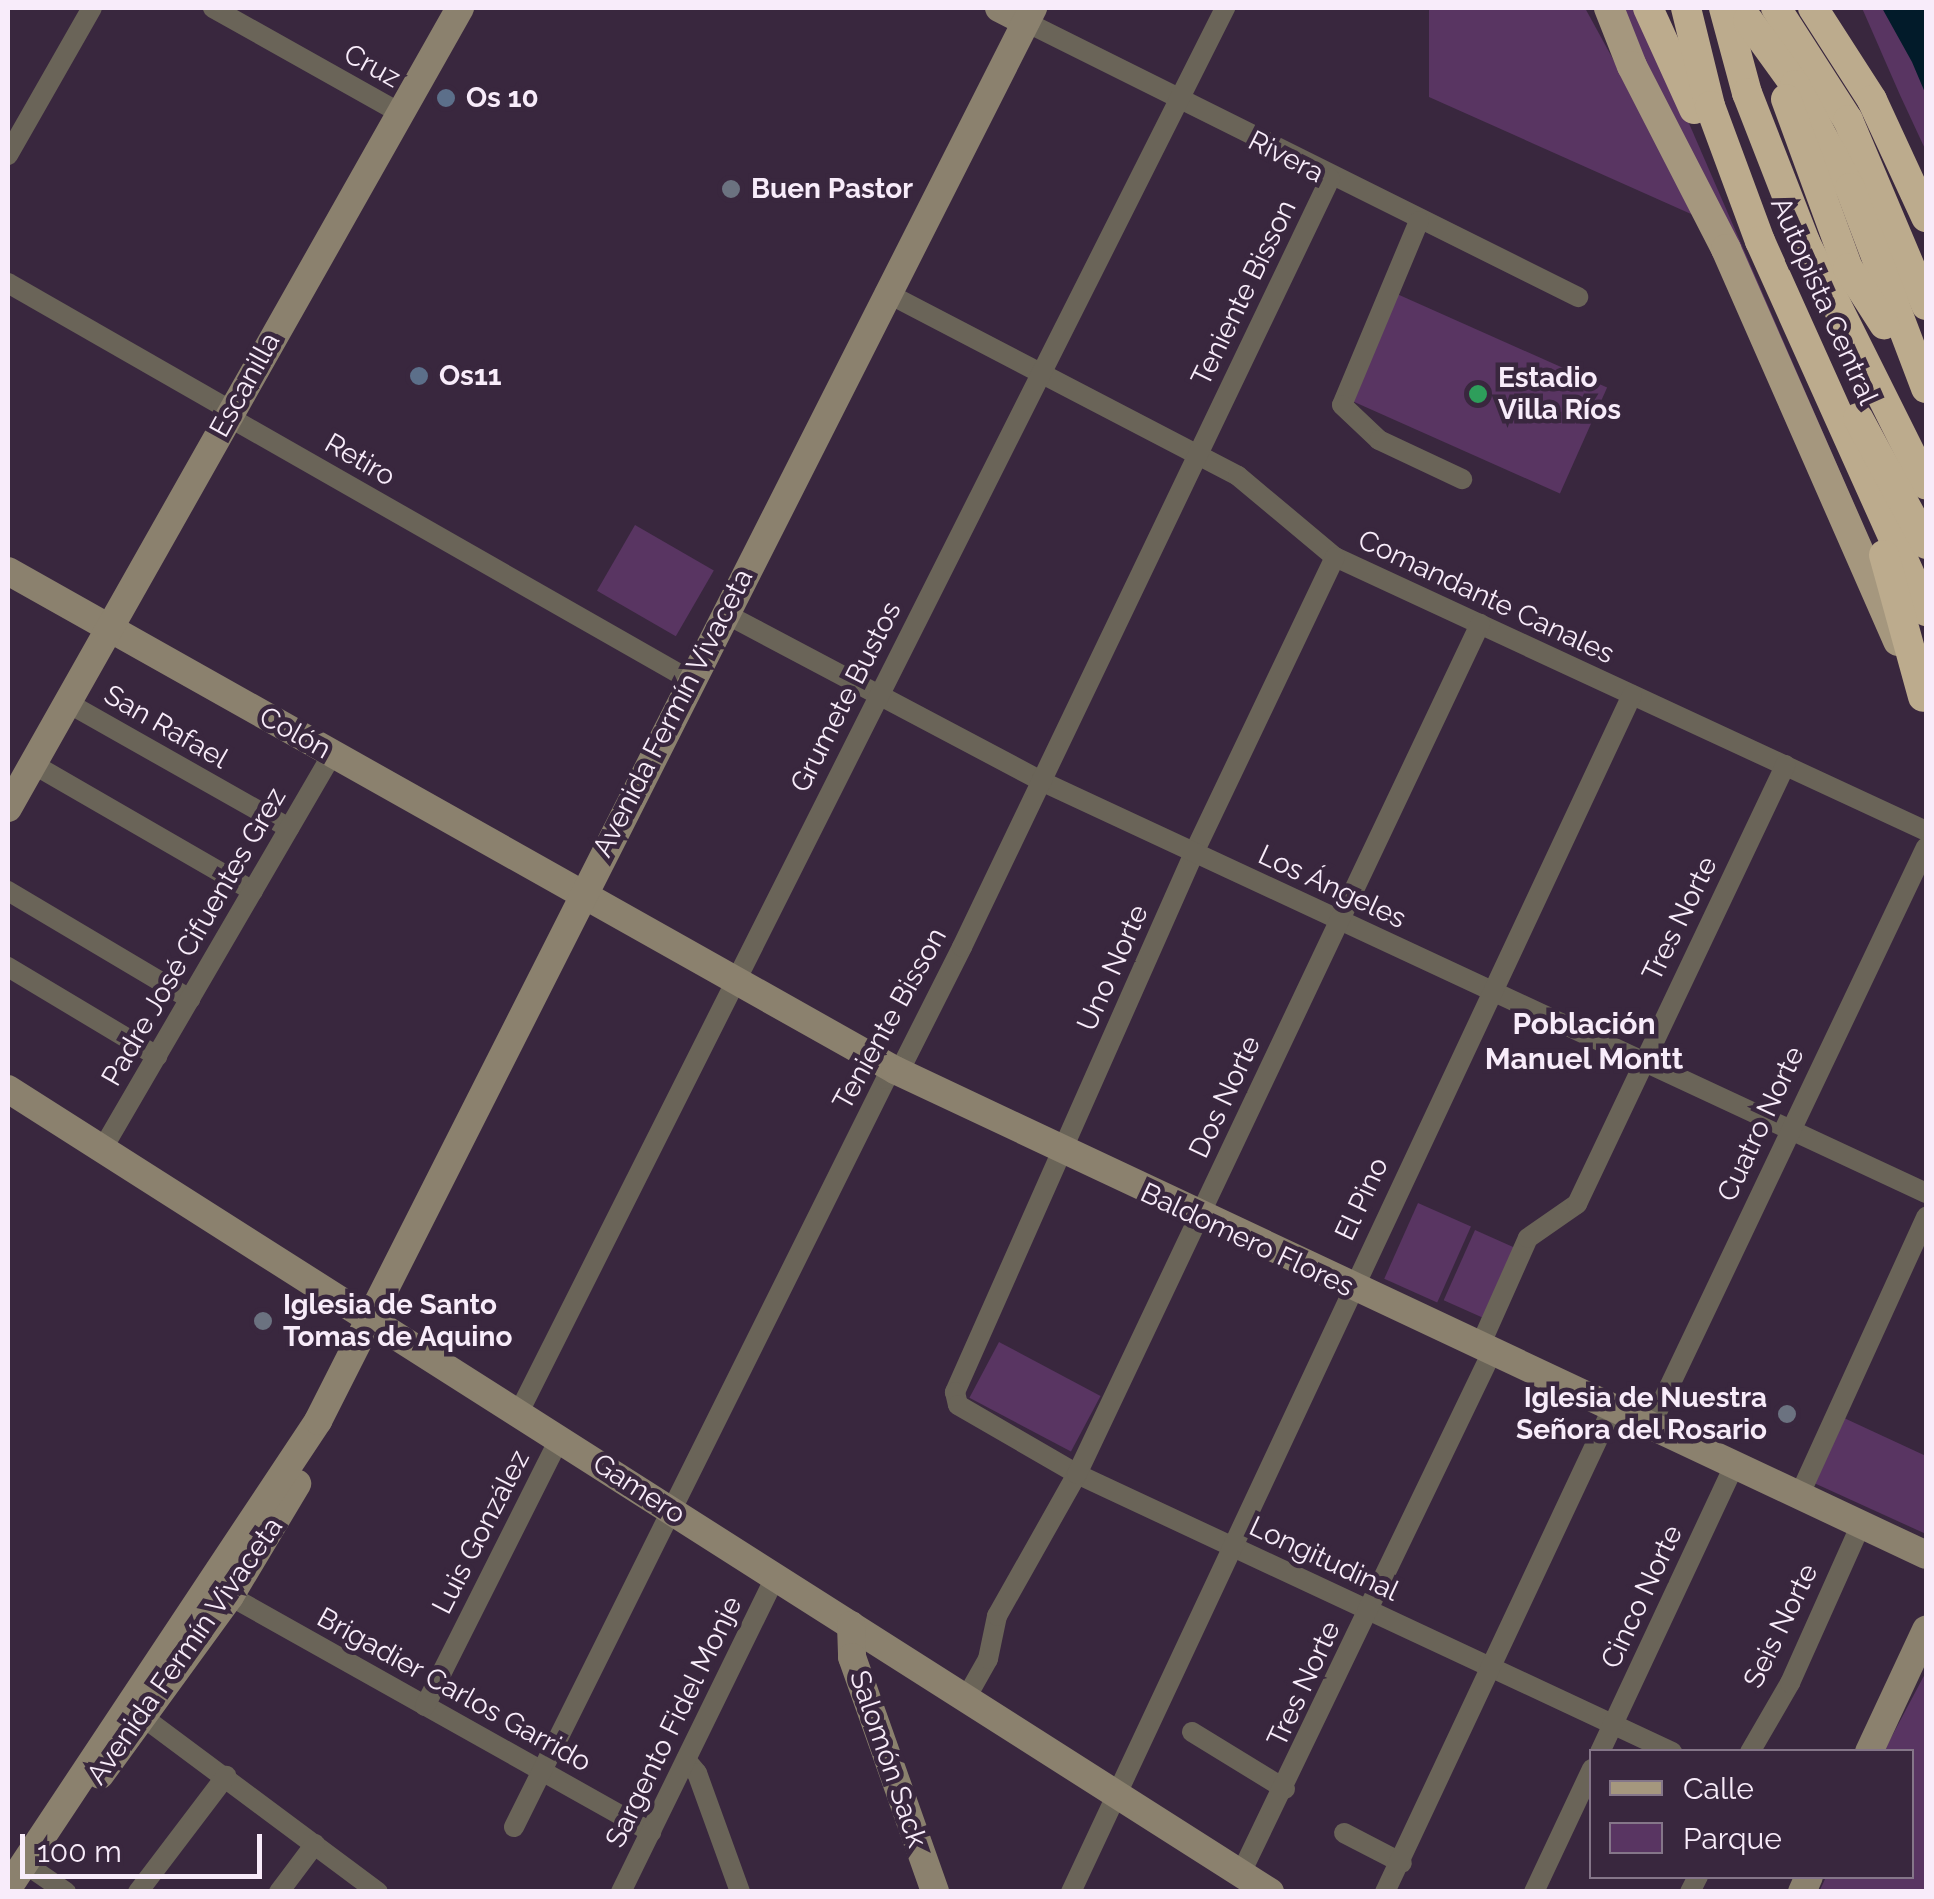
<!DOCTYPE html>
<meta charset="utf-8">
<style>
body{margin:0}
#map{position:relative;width:1934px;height:1899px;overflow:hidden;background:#39273e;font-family:Raleway,sans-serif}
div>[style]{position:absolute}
.green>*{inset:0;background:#593562;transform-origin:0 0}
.water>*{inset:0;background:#021b2a}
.street>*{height:20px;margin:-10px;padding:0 10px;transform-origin:10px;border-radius:10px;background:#6a6458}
.secondary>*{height:28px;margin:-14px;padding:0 14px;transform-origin:14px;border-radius:14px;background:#8b816e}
.primary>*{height:30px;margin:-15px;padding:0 15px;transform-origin:15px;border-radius:15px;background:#a5977e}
.highway>*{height:30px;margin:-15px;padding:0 15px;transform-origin:15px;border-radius:15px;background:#bcab8d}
.dots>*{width:28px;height:28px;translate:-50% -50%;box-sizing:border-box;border:5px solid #39273e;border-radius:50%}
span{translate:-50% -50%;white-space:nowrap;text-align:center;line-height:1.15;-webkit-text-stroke:9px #39273e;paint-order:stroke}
.street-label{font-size:28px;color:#f8ecfa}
.poi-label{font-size:28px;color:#f8ecfa;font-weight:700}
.left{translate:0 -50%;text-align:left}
.right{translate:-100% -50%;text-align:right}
.neighbourhood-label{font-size:30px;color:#f8ecfa;font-weight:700}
.frame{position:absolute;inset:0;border:10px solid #f8ecfa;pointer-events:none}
.legend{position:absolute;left:1589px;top:1749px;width:325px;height:130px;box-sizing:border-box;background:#39273e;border:2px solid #857689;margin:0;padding:12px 18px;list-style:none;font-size:30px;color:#f8ecfa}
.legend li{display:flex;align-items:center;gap:20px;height:50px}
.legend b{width:50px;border:2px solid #857689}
.scale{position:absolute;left:20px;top:1834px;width:242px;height:45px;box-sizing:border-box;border:5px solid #f8ecfa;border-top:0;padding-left:12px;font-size:30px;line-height:35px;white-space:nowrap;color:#f8ecfa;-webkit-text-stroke:8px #39273e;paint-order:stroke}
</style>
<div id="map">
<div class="green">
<div style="clip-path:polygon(1429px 8px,1585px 8px,1700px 218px,1429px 97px)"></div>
<div style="clip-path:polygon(1620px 8px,1639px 8px,1883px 571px)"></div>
<div style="clip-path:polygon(1862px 8px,1926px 8px,1926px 151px,1900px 95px)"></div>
<div style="left:1397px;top:294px;width:230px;height:116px;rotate:24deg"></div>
<div style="left:635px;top:525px;width:91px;height:76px;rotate:30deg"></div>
<div style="left:1418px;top:1203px;width:58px;height:83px;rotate:24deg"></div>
<div style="left:1475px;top:1230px;width:46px;height:77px;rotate:24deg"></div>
<div style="left:999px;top:1342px;width:115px;height:63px;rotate:28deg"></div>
<div style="clip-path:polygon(1844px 1418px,1926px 1456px,1926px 1534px,1814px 1483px)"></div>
<div style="clip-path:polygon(1926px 1672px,1926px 1891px,1819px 1892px,1826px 1877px,1912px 1876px,1912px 1752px,1884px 1751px)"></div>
</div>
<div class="water">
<div style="clip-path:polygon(1882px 8px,1926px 8px,1926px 95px,1912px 62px)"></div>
</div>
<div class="street">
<div style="left:213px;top:8px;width:214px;rotate:29.3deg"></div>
<div style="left:1026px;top:22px;width:617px;rotate:26.48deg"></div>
<div style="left:8px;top:155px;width:169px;rotate:-60.3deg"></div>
<div style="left:1419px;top:221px;width:199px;rotate:112.7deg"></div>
<div style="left:1342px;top:405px;width:51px;rotate:43.4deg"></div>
<div style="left:1379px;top:440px;width:92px;rotate:25.2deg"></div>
<div style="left:8px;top:283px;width:245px;rotate:29.8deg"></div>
<div style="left:221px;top:405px;width:22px;rotate:47deg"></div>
<div style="left:236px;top:421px;width:523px;rotate:29.7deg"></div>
<div style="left:885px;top:292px;width:398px;rotate:27.5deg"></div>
<div style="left:1238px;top:476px;width:126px;rotate:39.9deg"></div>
<div style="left:1335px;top:557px;width:651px;rotate:24.87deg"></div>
<div style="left:1335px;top:557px;width:328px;rotate:115.5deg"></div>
<div style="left:1194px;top:853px;width:590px;rotate:113.91deg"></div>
<div style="left:955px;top:1392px;width:13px;rotate:77deg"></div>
<div style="left:958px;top:1405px;width:138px;rotate:30.1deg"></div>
<div style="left:1077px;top:1474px;width:657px;rotate:25.04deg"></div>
<div style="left:724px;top:613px;width:359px;rotate:27.9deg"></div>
<div style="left:1041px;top:781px;width:976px;rotate:24.96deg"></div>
<div style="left:68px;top:703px;width:254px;rotate:29.5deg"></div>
<div style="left:33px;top:764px;width:254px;rotate:30deg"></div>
<div style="left:8px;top:891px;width:212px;rotate:30.7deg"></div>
<div style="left:8px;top:967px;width:174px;rotate:30.9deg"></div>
<div style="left:103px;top:1148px;width:456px;rotate:-59.8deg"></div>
<div style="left:1479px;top:1348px;width:120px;rotate:-66deg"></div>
<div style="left:1528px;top:1238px;width:60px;rotate:-34.8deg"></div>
<div style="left:1577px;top:1204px;width:486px;rotate:-64.6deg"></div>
<div style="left:519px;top:1412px;width:1572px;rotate:-63.3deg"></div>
<div style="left:1650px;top:1427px;width:642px;rotate:-64.55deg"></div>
<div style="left:1799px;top:1496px;width:307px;rotate:-65.5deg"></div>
<div style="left:230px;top:1596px;width:483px;rotate:29.3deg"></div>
<div style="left:966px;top:1698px;width:45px;rotate:-60.6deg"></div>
<div style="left:988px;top:1659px;width:44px;rotate:-78.2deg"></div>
<div style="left:997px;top:1616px;width:163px;rotate:-60.6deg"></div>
<div style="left:1077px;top:1474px;width:941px;rotate:-64.63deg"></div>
<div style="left:425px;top:1706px;width:301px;rotate:-63.3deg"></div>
<div style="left:143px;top:1717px;width:293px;rotate:36.7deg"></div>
<div style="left:1192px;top:1732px;width:109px;rotate:31.5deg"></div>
<div style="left:1600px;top:1752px;width:316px;rotate:-64.9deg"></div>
<div style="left:1750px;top:1752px;width:80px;rotate:-59.9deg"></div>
<div style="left:1790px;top:1683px;width:174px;rotate:-65.9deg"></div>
<div style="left:686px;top:1760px;width:17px;rotate:50deg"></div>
<div style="left:697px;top:1773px;width:127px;rotate:70.1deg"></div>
<div style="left:514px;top:1827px;width:835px;rotate:-63.56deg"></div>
<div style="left:886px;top:1079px;width:25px;rotate:-43deg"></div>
<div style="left:904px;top:1062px;width:129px;rotate:-63.2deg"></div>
<div style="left:962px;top:947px;width:852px;rotate:-64.4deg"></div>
<div style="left:1344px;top:1833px;width:65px;rotate:27.3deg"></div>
<div style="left:24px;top:1863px;width:51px;rotate:34.6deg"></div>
<div style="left:1241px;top:1873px;width:576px;rotate:-64.28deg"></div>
<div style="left:138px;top:1892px;width:146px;rotate:-52.8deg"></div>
<div style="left:279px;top:1892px;width:60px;rotate:-53.1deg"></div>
<div style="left:621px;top:1892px;width:351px;rotate:-63.9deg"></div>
<div style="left:1071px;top:1892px;width:1322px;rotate:-64.89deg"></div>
<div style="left:1385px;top:1892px;width:534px;rotate:-64.83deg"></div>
<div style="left:1534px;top:1892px;width:136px;rotate:-64.8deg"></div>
<div style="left:1690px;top:1892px;width:18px;rotate:-63deg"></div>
</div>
<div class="secondary">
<div style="left:999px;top:8px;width:30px;rotate:27deg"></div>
<div style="left:8px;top:571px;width:1018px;rotate:29.36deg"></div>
<div style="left:895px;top:1070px;width:1139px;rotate:25.19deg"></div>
<div style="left:8px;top:808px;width:919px;rotate:-60.53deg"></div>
<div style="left:8px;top:1089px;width:1496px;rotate:32.47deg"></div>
<div style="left:851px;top:1625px;width:32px;rotate:88deg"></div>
<div style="left:852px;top:1657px;width:249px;rotate:70.5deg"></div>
<div style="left:1869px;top:1752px;width:135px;rotate:-65deg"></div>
<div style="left:100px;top:1775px;width:221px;rotate:-54deg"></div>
<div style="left:230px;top:1596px;width:131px;rotate:-59.1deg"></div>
<div style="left:8px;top:1888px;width:561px;rotate:-56.42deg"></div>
<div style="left:318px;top:1421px;width:1584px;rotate:-63.16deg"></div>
<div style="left:1802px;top:1892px;width:17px;rotate:-66deg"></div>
</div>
<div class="primary">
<div style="left:1609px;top:8px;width:62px;rotate:68.4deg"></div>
<div style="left:1632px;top:66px;width:206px;rotate:62.8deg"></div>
<div style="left:1726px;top:249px;width:428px;rotate:66.3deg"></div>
</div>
<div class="highway">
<div style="left:1648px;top:8px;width:111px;rotate:65.5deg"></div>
<div style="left:1686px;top:8px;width:101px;rotate:76.2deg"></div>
<div style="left:1710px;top:106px;width:144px;rotate:69.7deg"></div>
<div style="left:1760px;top:241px;width:406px;rotate:65.8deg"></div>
<div style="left:1724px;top:8px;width:88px;rotate:74.9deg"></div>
<div style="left:1747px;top:93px;width:160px;rotate:68.7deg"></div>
<div style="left:1805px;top:242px;width:271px;rotate:63.5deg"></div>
<div style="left:1776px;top:8px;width:133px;rotate:57.3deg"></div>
<div style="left:1848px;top:120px;width:201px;rotate:67.1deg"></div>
<div style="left:1813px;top:8px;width:109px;rotate:57.3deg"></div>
<div style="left:1872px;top:100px;width:129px;rotate:65.2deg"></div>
<div style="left:1748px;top:20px;width:80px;rotate:54.1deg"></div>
<div style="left:1795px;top:85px;width:117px;rotate:61.9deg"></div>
<div style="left:1850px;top:188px;width:214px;rotate:69.2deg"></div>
<div style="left:1786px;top:99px;width:180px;rotate:69.9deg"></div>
<div style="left:1848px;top:268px;width:67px;rotate:57.3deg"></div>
<div style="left:1858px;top:418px;width:143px;rotate:61.6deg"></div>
<div style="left:1884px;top:555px;width:147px;rotate:74.6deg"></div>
</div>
<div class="dots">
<div style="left:446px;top:98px;background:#5c6f8a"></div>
<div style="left:731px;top:189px;background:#6b7280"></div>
<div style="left:419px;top:376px;background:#5c6f8a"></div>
<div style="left:1478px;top:394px;background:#2e9e5b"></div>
<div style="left:263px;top:1321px;background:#6b7280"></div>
<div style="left:1787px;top:1414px;background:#6b7280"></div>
</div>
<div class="street-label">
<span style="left:372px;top:66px;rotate:29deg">Cruz</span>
<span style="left:1286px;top:157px;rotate:27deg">Rivera</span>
<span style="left:1244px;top:293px;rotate:-64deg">Teniente Bisson</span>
<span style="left:1824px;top:301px;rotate:66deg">Autopista Central</span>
<span style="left:245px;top:385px;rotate:-61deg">Escanilla</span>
<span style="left:360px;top:460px;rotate:30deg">Retiro</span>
<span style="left:1486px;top:597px;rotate:25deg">Comandante Canales</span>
<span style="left:846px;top:697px;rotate:-63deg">Grumete Bustos</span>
<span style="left:673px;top:713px;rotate:-63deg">Avenida Fermín Vivaceta</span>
<span style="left:166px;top:727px;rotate:30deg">San Rafael</span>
<span style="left:295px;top:733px;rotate:29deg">Colón</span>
<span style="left:1332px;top:887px;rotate:25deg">Los Ángeles</span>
<span style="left:1680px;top:919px;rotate:-64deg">Tres Norte</span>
<span style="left:194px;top:937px;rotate:-60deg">Padre José Cifuentes Grez</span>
<span style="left:1113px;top:968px;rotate:-66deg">Uno Norte</span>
<span style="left:890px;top:1019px;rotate:-61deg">Teniente Bisson</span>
<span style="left:1225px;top:1097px;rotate:-65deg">Dos Norte</span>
<span style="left:1761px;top:1124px;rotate:-65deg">Cuatro Norte</span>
<span style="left:1362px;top:1199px;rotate:-65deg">El Pino</span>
<span style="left:1247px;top:1240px;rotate:25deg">Baldomero Flores</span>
<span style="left:639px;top:1489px;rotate:33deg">Gamero</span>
<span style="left:481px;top:1532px;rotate:-63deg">Luis González</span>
<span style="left:1324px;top:1559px;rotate:25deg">Longitudinal</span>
<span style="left:1642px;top:1597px;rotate:-65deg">Cinco Norte</span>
<span style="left:1781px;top:1626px;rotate:-64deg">Seis Norte</span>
<span style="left:185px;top:1651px;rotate:-55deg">Avenida Fermín Vivaceta</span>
<span style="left:1304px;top:1684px;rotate:-65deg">Tres Norte</span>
<span style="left:454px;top:1690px;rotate:29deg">Brigadier Carlos Garrido</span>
<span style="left:674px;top:1722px;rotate:-64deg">Sargento Fidel Monje</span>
<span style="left:888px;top:1759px;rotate:71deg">Salomón Sack</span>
</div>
<div class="poi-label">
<span class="left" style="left:466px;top:98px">Os 10</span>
<span class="left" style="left:751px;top:189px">Buen Pastor</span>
<span class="left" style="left:439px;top:376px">Os11</span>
<span class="left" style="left:1498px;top:394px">Estadio<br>Villa Ríos</span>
<span class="left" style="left:283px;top:1321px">Iglesia de Santo<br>Tomas de Aquino</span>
<span class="right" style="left:1767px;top:1414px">Iglesia de Nuestra<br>Señora del Rosario</span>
</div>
<div class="neighbourhood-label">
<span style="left:1584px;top:1041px">Población<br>Manuel Montt</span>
</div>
<div class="frame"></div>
<ul class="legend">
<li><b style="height:12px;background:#a5977e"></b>Calle</li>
<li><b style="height:28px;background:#593562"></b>Parque</li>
</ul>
<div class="scale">100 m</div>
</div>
